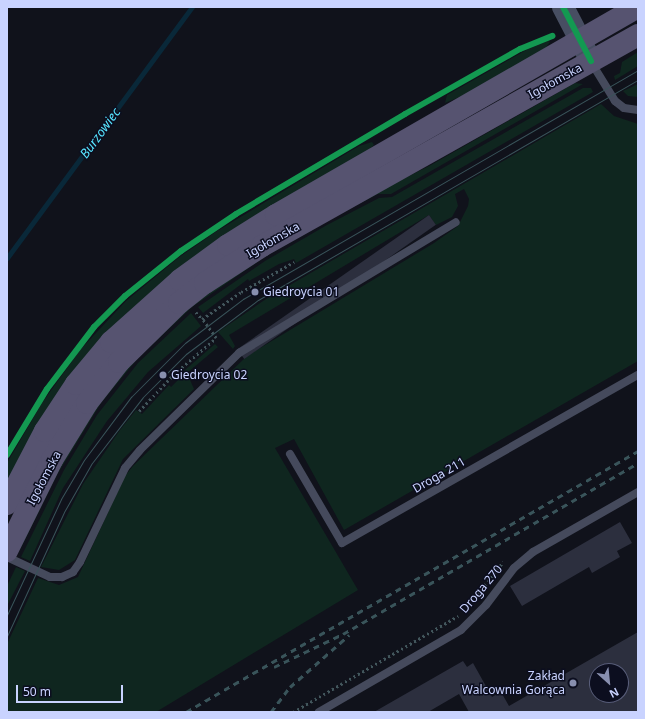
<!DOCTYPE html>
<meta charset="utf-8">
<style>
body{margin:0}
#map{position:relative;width:645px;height:719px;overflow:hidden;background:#10121b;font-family:"Noto Sans",sans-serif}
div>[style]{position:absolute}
.green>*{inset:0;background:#0f261f}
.stream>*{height:4.5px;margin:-2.25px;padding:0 2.25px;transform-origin:2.25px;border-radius:2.25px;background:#092839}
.building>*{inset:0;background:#2c2f3e;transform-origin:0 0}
.path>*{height:2.5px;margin-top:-1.25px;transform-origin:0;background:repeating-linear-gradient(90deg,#42565c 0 2px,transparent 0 5px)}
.lane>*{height:8px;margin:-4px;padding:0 4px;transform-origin:4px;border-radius:4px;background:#454a5c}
.secondary>*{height:22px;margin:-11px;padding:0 11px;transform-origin:11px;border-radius:11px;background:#474e62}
.primary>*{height:22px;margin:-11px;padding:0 11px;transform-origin:11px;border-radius:11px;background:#565370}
.tram>*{height:1px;margin:-0.5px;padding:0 0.5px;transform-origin:0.5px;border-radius:0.5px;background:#39545a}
.rail>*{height:3px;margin-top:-1.5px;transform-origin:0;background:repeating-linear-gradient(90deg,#39545a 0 6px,transparent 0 11px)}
.cycleway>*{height:6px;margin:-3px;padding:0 3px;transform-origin:3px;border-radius:3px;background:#139951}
.dots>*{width:11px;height:11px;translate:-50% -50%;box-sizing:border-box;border:2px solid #0c0e1f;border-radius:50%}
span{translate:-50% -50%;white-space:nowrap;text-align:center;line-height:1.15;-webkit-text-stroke:3px #0c0e1f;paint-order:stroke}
.street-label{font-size:12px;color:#c9d3ff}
.poi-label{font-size:12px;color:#c9d3ff}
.left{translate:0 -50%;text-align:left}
.right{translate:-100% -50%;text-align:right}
.water-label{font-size:13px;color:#57e4ff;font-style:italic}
.frame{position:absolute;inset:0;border:8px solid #c9d3ff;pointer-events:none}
.north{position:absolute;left:589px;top:663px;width:40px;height:40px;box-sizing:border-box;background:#0c0e1f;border:1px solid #585d79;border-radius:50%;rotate:153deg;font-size:11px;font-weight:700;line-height:16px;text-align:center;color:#c9d3ff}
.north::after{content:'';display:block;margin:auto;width:14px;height:18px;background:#888faf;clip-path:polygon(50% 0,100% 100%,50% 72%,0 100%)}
.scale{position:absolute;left:16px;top:685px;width:107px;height:18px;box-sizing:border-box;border:2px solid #c9d3ff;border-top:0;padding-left:5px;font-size:12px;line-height:14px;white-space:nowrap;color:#c9d3ff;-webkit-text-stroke:3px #0c0e1f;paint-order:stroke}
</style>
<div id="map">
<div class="green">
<div style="clip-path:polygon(548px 41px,550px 42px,544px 50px,472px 92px,445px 103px,447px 95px,528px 49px)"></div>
<div style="clip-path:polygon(638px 52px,638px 66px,615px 80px,614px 76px,620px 73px,622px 62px)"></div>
<div style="clip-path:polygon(575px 83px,583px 84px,391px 194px,378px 194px,347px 210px,266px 256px,192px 307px,138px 358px,101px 403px,58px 473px,19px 552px,38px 508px,85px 423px,132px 362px,176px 318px,243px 268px,375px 193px,431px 165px)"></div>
<div style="clip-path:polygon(638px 84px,638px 97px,628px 96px,623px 91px)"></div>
<div style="clip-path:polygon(583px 88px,591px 88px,593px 92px,296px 263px,294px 259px,279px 264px,249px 281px,248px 279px,203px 313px,198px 307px,265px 261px,327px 225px,379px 198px,392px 197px)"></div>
<div style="clip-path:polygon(601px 104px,614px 116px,638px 124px,638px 361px,344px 530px,294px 439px,275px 448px,358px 590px,156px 712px,7px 712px,7px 644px,38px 578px,59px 585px,78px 577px,125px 476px,133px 466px,247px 356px,434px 243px,458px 226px,468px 206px,469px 199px,464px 189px,455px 194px,458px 206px,452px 217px,436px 225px,429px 215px,229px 335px,235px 346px,233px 349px,218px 332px,266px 299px)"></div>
<div style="clip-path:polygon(372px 142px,374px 145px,365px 153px,169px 276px,127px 313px,7px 483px,7px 463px,42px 403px,80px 350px,126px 301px,178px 258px,217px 231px,359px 146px)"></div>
<div style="clip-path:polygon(191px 313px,201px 326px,148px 372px,107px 421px,63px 488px,30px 561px,21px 557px,64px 470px,97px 415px,138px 363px)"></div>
<div style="clip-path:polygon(215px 344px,218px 347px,187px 373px,194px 389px,123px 459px,75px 560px,59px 570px,41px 567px,83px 484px,120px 430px,136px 410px,142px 414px,169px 385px,171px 387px,180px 378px,178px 376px)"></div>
<div style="clip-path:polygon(16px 567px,25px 571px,7px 606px,7px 586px)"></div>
</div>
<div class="stream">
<div style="left:7px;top:258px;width:312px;rotate:-53.6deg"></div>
</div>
<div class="building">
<div style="left:429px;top:215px;width:12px;height:234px;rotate:55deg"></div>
<div style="clip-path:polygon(620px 522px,632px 543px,617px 551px,620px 557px,592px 573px,589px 567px,522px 606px,510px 586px)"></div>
<div style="clip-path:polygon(evenodd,638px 632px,638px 712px,469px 712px,459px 694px,428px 712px,374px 712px,463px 661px,467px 667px,473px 663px,492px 697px,501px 692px,509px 706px,638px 632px,597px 671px,621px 671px,621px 695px,597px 695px,597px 671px)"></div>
</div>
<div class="path">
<div style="left:196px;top:312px;width:9px;rotate:49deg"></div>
<div style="left:139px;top:411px;width:51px;rotate:-46.6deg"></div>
<div style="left:174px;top:374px;width:55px;rotate:-40.6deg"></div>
<div style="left:216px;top:338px;width:24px;rotate:-126deg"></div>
<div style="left:202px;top:319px;width:47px;rotate:-34.7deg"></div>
<div style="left:241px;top:292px;width:61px;rotate:-29.5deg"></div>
<div style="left:469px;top:605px;width:55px;rotate:-51.7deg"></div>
<div style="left:293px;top:712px;width:191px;rotate:-30.2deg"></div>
</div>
<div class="lane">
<div style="left:591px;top:62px;width:46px;rotate:58.4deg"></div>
<div style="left:615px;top:101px;width:11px;rotate:38deg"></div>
<div style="left:624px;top:108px;width:14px;rotate:8deg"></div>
<div style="left:290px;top:454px;width:103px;rotate:59.7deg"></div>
<div style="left:342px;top:543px;width:340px;rotate:-29.6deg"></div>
<div style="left:7px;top:557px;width:47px;rotate:24.9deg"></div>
<div style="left:50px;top:577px;width:12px"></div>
<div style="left:62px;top:577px;width:12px;rotate:-24deg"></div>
<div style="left:73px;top:572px;width:12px;rotate:-55deg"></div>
<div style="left:80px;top:562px;width:104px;rotate:-64.4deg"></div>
<div style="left:125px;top:468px;width:23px;rotate:-50deg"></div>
<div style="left:140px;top:450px;width:139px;rotate:-44.4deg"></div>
<div style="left:239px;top:353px;width:253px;rotate:-31.1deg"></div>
<div style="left:319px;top:712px;width:164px;rotate:-30deg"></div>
<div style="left:461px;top:630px;width:35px;rotate:-45deg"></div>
<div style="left:486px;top:605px;width:46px;rotate:-52.9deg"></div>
<div style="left:514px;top:568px;width:25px;rotate:-40deg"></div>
<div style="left:533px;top:552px;width:121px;rotate:-29.7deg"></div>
</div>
<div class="secondary">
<div style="left:563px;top:7px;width:61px;rotate:62.6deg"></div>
</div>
<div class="primary">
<div style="left:7px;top:504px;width:82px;rotate:-62.5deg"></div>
<div style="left:45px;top:431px;width:56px;rotate:-56.6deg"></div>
<div style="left:76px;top:384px;width:55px;rotate:-50.2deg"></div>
<div style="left:111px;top:342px;width:93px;rotate:-41.9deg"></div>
<div style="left:180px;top:280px;width:59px;rotate:-36.1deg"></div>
<div style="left:228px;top:245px;width:57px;rotate:-32deg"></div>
<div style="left:276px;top:215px;width:418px;rotate:-29.9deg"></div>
<div style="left:7px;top:551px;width:102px;rotate:-63.7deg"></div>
<div style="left:52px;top:460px;width:67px;rotate:-58.4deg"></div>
<div style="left:87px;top:403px;width:52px;rotate:-52deg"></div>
<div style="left:119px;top:362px;width:84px;rotate:-44.5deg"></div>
<div style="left:179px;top:303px;width:33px;rotate:-38deg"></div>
<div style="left:205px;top:283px;width:68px;rotate:-33deg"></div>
<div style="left:262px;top:246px;width:431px;rotate:-29.3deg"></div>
</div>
<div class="tram">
<div style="left:7px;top:615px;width:128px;rotate:-65deg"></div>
<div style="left:61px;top:499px;width:45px;rotate:-59.5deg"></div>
<div style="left:84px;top:460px;width:79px;rotate:-53.3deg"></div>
<div style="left:131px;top:397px;width:76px;rotate:-45deg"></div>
<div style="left:185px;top:343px;width:73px;rotate:-37.2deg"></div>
<div style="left:243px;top:299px;width:457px;rotate:-30.1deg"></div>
<div style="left:7px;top:636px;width:136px;rotate:-65.3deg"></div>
<div style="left:64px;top:512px;width:56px;rotate:-60.3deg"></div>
<div style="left:92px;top:463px;width:83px;rotate:-52.3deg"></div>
<div style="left:143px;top:397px;width:61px;rotate:-45deg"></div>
<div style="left:186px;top:354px;width:90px;rotate:-36.9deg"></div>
<div style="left:258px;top:300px;width:439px;rotate:-30.1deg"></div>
</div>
<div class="rail">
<div style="left:274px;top:667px;width:76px;rotate:-25.6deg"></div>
<div style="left:343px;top:634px;width:341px;rotate:-30.1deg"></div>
<div style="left:186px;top:712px;width:522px;rotate:-30deg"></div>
<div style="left:271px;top:712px;width:31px;rotate:-53deg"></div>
<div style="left:290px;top:687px;width:79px;rotate:-41.4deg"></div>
</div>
<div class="cycleway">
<div style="left:563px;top:7px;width:61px;rotate:62.6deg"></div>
<div style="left:7px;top:455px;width:77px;rotate:-58.8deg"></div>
<div style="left:47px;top:389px;width:78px;rotate:-52.8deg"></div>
<div style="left:94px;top:327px;width:44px;rotate:-45deg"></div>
<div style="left:125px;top:296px;width:72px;rotate:-38.8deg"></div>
<div style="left:181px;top:251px;width:66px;rotate:-33.9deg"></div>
<div style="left:236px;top:214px;width:196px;rotate:-30.6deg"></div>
<div style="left:405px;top:114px;width:132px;rotate:-29.5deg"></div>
<div style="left:520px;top:49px;width:35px;rotate:-22deg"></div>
</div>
<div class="dots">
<div style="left:255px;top:292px;background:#888faf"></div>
<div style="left:163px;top:375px;background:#888faf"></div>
<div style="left:573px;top:683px;background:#888faf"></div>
</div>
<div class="street-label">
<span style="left:555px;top:81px;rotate:-29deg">Igołomska</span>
<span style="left:273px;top:240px;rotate:-30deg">Igołomska</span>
<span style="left:439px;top:475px;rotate:-30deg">Droga 211</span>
<span style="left:44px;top:478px;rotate:-62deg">Igołomska</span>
<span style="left:481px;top:589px;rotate:-50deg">Droga 270</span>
</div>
<div class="poi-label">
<span class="left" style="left:263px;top:292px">Giedroycia 01</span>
<span class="left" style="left:171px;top:375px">Giedroycia 02</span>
<span class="right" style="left:565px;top:683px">Zakład<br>Walcownia Gorąca</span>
</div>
<div class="water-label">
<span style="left:100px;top:133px;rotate:-54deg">Burzowiec</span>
</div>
<div class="frame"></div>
<div class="north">N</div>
<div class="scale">50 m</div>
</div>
